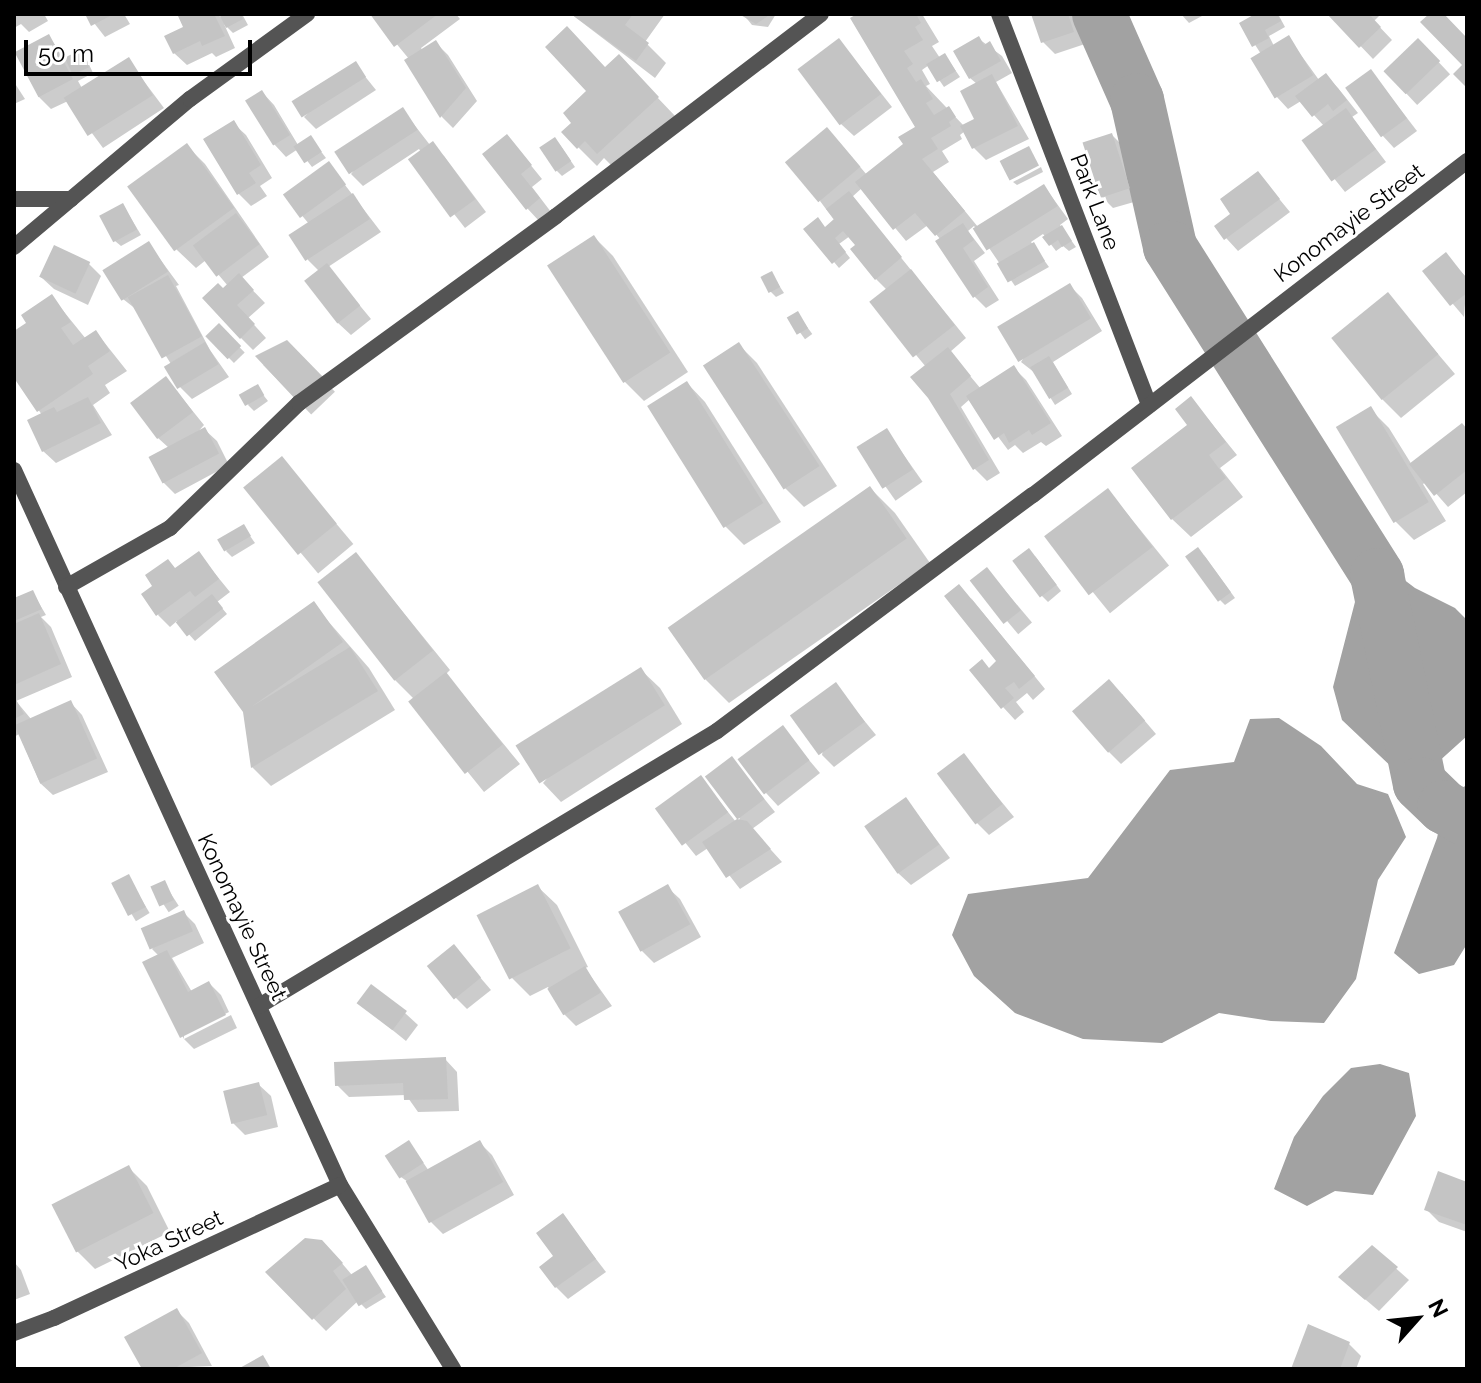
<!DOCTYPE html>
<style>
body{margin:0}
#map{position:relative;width:1481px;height:1383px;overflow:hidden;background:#fff;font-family:Raleway,sans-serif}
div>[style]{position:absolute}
.water>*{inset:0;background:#a2a2a2}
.shadow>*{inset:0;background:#0003;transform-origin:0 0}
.river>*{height:54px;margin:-27px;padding:0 27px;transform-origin:27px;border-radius:27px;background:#a2a2a2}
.building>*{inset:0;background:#c4c4c4;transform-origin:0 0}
.minor>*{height:16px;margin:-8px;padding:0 8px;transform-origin:8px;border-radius:8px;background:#545454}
span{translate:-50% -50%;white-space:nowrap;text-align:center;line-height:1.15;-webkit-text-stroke:6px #fff;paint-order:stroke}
.street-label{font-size:22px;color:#000}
.frame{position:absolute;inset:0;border:16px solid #000;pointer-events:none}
.north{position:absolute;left:1377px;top:1279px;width:80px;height:80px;-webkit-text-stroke:6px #fff;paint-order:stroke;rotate:63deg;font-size:22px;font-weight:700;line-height:32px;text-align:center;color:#000}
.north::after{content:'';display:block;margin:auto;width:28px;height:36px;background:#000;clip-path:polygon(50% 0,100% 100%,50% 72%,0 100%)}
.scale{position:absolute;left:24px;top:40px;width:228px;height:36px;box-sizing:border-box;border:4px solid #000;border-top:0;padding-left:10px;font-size:24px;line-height:28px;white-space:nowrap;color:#000;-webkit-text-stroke:6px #fff;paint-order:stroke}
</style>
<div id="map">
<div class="water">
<div style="clip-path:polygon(1386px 566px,1415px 588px,1455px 608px,1467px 620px,1467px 736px,1426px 773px,1416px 790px,1342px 720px,1333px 687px,1356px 598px)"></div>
<div style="clip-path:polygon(1279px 718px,1321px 746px,1357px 784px,1388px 794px,1406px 837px,1378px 880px,1356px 979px,1324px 1023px,1271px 1021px,1219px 1013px,1162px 1043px,1083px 1039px,1015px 1013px,974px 976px,952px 935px,968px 894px,1088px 878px,1170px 770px,1234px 762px,1250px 719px)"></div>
<div style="clip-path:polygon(1467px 785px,1467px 944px,1454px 965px,1419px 974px,1394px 953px,1437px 838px,1446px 797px)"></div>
<div style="clip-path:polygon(1380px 1064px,1409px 1073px,1416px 1116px,1373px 1195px,1335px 1191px,1307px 1206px,1274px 1189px,1294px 1137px,1323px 1096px,1351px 1068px)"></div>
</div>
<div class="shadow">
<div style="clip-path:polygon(14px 14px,44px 14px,48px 21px,29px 32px,21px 24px,14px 28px)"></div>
<div style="clip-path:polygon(87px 14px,124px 14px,130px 24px,105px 37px)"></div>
<div style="clip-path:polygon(187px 14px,217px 14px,223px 19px,221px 14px,242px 14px,248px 25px,233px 33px,224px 24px,235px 48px,216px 57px,212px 53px,187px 65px,174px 53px,186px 28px)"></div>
<div style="clip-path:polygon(372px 14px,456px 14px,460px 19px,421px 48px,423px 51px,436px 43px,448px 55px,477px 101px,453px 128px,442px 117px,407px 61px,409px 59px)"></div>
<div style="clip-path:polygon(571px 14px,665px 14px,645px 42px,666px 63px,655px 78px)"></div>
<div style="clip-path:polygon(743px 14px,776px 14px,768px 27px,752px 25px)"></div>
<div style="clip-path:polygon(861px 14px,922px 14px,939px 42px,932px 46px,940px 58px,945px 55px,960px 77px,944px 87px,929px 65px,922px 70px,930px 84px,926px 86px,964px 126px,976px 119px,977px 84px,970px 78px,979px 39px,1002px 56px,1012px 73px,996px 82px,1029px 139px,986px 160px,974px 148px,965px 131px,960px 135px,962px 139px,942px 151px,949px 162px,933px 172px,978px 227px,1044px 186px,1068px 219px,1060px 225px,1076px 247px,1069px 251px,1063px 246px,1056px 251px,1043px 234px,1031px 242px,1049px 267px,1015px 286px,974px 226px,968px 231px,985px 253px,974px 261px,999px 300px,986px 308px,974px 296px,941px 240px,928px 225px,906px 241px,862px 188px,852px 197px,966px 338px,950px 352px,981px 389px,1014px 368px,1026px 380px,1062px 436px,1046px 446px,1041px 442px,1023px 453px,1015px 445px,1008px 450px,970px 399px,961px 407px,1000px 473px,987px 481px,974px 468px,926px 367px,873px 303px,888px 291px,876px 279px,850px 236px,839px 244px,850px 258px,839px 268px,834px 262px,825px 229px,840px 228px,820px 201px,839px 142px,867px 175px,905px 144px,918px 127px)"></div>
<div style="clip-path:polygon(1033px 14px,1075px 14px,1085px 44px,1055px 54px,1043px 42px)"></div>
<div style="clip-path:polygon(1181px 14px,1201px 14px,1202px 16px,1189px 23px)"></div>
<div style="clip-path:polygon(1259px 14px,1278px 14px,1285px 27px,1269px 36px,1274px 46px,1288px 37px,1319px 80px,1326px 76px,1338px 88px,1358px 113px,1352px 117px,1386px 162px,1345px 192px,1304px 141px,1324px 126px,1301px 101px,1288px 109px,1276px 96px,1261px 54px,1241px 23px)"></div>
<div style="clip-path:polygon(1330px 14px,1381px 14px,1374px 21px,1392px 40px,1373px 59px)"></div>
<div style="clip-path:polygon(48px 36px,66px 59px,80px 52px,86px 58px,93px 73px,78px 81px,83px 90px,128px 60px,164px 108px,103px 148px,68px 101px,51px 109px,39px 97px,16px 53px)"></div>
<div style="clip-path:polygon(839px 40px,892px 107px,854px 136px,841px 124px)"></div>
<div style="left:1418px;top:40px;width:47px;height:45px;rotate:47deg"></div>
<div style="clip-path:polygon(355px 64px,376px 90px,316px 129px,304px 117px)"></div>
<div style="clip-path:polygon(606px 69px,637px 76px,676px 117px,617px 171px,604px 158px,597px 166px,578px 147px,574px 123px,589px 91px)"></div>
<div style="clip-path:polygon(1371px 71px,1417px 131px,1394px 148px,1382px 135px)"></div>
<div style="clip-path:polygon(14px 82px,25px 99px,14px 104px)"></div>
<div style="clip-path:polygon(262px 92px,274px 105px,298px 145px,310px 137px,326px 158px,312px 167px,298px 149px,286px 157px,274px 144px)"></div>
<div style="clip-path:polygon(402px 109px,430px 145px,444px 156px,486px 212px,465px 228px,411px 159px,421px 152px,419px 149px,363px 186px,351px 174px)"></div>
<div style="clip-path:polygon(233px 123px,246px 135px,272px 178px,260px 186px,267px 196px,251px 206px,239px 194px,205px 140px)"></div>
<div style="clip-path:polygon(1112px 135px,1124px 147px,1141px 200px,1113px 208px,1101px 196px)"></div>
<div style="clip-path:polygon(507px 136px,542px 179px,532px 187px,551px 212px,539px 221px,527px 208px)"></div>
<div style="clip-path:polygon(186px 145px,205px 164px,269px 257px,241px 278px,265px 303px,248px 318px,266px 338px,253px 350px,241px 338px,223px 291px,228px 286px,206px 260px,196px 268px,177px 250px,130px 186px)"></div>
<div style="clip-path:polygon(560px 145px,575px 167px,562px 176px,557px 171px)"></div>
<div style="clip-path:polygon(329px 164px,381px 232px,328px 267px,371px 319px,351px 335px,338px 323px,320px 272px,308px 260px,309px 224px,285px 195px)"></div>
<div style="clip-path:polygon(1041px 167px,1043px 172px,1017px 185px,1013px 182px)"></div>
<div style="clip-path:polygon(1258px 173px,1290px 212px,1238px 251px,1216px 227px,1233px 214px)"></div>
<div style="clip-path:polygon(123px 205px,141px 235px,121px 246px,115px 241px)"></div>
<div style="clip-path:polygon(594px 237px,613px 256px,688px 372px,644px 401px,625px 382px)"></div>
<div style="clip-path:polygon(149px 244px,179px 285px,176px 286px,210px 350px,229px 377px,192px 399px,180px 387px,171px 364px,137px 310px,123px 299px)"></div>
<div style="clip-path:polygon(55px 248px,89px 264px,101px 276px,88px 305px,54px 289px,41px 277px)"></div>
<div style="clip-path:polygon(1446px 255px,1467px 278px,1464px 317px,1425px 271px)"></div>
<div style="clip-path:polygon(771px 273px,784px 293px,776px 297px,770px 291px)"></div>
<div style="clip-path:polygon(1070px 286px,1082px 298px,1102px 331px,1053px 362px,1072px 394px,1055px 405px,1035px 373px,1021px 362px)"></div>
<div style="clip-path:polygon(1388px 295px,1455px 374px,1401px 418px,1382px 399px)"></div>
<div style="clip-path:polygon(52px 297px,86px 339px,96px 332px,127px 371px,105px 385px,110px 393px,93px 405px,112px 435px,56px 463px,43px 451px,42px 415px,14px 374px,14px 333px,29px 324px)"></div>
<div style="left:797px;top:313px;width:26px;height:9px;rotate:54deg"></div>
<div style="left:219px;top:326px;width:37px;height:15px;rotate:46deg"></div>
<div style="left:287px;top:342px;width:69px;height:33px;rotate:46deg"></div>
<div style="clip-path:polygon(738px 344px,757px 363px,837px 486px,804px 507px,785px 488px)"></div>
<div style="clip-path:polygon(166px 378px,204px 425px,197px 433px,204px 429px,217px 441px,229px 465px,175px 494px,163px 482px,169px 448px,158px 438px)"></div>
<div style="clip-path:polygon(687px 383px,705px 402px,781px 522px,744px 545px,726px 527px)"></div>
<div style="clip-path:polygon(257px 387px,268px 401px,254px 411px,248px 405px)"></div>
<div style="clip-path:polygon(1191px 398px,1237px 455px,1220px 468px,1243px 497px,1191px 537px,1172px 519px,1198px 440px)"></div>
<div style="clip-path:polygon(1370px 409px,1389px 428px,1412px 465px,1467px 430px,1467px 492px,1448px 507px,1426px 482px,1423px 484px,1446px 521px,1414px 540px,1396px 522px)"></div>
<div style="left:887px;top:431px;width:62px;height:33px;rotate:55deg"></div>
<div style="left:282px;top:459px;width:111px;height:46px;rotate:50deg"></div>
<div style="clip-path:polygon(870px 488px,895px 513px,930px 563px,729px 703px,704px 678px)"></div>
<div style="left:1108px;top:490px;width:97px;height:76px;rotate:51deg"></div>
<div style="clip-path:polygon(243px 526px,255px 543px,232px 557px,226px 551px)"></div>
<div style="clip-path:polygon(199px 554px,230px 592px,217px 602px,227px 614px,195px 641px,177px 621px,170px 627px,158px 615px,176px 570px)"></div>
<div style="clip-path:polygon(356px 554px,450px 670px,446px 674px,520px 764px,484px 792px,411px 702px,414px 699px,395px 680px)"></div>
<div style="clip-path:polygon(1204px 555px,1235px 598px,1225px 605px,1220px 600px)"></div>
<div style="clip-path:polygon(1035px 556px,1061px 591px,1048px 602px,1042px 596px)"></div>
<div style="left:987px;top:569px;width:70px;height:18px;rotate:50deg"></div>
<div style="clip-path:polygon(33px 593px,46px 615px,41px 617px,51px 627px,72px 677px,16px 701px,31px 719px,70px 702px,82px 715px,108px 772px,53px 795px,40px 783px,19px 734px,14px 737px,14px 601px)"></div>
<div style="clip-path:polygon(971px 598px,1045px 689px,1033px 700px,1027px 693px,1016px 702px,1024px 712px,1015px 720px,1003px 707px,990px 670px,999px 661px)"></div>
<div style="clip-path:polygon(313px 604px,369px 668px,395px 710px,271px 786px,252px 767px,245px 712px)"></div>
<div style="clip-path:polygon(641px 670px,660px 688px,682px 724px,561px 802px,543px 783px)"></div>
<div style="clip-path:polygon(835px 685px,876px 735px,834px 767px,822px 755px)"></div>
<div style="clip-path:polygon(1122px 694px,1156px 734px,1121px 764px,1109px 752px)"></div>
<div style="clip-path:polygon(782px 728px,820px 773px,778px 806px,766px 793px)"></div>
<div style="clip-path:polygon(964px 756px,1014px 817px,989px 835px,977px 823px)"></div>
<div style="clip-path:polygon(732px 759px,775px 812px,752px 829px,782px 862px,740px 889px,708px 848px,696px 856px,658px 809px,701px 778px,736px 822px,740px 819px,708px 776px)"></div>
<div style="clip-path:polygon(906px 799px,950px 858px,911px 885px,898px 873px)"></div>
<div style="left:128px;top:877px;width:42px;height:16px;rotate:59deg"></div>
<div style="left:164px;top:883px;width:27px;height:12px;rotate:57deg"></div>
<div style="clip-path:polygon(538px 887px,557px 905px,588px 967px,585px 968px,612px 1006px,576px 1026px,564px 1014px,548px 987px,530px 996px,512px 978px)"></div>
<div style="clip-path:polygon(667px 887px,680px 899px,701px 937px,654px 963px,642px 951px)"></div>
<div style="clip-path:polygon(183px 912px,195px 924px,204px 943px,172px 958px,192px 992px,209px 983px,221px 995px,229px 1012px,184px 1034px,184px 1039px,145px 963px,159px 956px,152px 949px)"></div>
<div style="clip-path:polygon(454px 947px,491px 990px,467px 1009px,455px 997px)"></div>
<div style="clip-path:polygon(359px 1003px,405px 1013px,418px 1025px,406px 1041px)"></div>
<div style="clip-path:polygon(231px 1015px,237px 1028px,194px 1049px,184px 1039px)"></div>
<div style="clip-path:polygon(445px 1059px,457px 1072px,459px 1111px,418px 1112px,406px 1095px,349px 1097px,337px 1085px)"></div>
<div style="clip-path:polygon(258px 1084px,271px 1096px,278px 1127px,245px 1135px,233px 1123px)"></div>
<div style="clip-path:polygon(409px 1142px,429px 1171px,480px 1143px,492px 1155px,514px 1195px,443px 1234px,431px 1222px,408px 1182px,401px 1177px)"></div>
<div style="clip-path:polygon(129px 1168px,147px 1186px,170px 1232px,95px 1269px,77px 1251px)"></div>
<div style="clip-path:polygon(1467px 1184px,1467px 1232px,1439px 1222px,1427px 1210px)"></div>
<div style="clip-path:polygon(563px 1216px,606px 1272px,568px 1299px,556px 1287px,556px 1257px)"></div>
<div style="clip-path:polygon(1372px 1247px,1409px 1280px,1379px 1311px,1353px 1289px)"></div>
<div style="clip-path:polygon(334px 1254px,352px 1275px,365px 1267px,386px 1297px,366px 1309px,358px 1301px,326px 1331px,268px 1272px)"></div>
<div style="clip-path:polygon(14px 1262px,21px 1270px,30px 1294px,14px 1300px)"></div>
<div style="clip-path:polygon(177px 1311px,189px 1323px,212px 1366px,144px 1369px)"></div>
<div style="clip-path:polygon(1349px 1344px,1361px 1356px,1356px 1369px,1293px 1369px)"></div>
</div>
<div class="river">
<div style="left:1099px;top:14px;width:94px;rotate:66.2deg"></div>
<div style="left:1137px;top:100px;width:151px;rotate:77.3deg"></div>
<div style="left:1170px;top:247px;width:388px;rotate:57.7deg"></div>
<div style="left:1377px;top:575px;width:213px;rotate:78.4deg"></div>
<div style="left:1420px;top:784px;width:33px;rotate:44deg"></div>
<div style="left:1444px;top:807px;width:26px;rotate:29deg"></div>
</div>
<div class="building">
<div style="clip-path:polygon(85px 14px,114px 14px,91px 26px)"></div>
<div style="clip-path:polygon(182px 14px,214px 14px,225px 36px,202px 46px,200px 41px,173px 54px,164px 36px,183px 27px,178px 16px)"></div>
<div style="clip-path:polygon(219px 14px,241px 14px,243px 19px,226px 28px)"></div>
<div style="clip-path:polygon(370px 14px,438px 14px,394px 47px)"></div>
<div style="clip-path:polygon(571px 14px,633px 14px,625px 25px,649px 43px,636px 61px)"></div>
<div style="clip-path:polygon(739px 14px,771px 14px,756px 24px)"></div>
<div style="clip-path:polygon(857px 14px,916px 14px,921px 23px,915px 27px,923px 40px,904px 51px,913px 64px,907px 68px,916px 82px,921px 79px,933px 99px,926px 103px,934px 115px,949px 106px,956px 117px,949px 122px,951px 126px,931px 138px,938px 149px,922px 159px,965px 211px,935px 236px,915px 213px,893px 230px,855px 182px,903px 144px,898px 137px,915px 127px,850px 18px)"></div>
<div style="clip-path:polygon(1031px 14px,1068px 14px,1074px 32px,1041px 43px)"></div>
<div style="clip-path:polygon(1255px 14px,1277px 14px,1281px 21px,1265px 30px,1269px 38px,1252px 47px,1239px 23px)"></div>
<div style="clip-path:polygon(1327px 14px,1369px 14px,1381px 27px,1359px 48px)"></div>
<div style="clip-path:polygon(1429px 14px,1444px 14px,1467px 38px,1467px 88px,1453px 74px,1462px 65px,1420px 22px)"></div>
<div style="clip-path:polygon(567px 26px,605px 67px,619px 54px,659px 97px,597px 154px,585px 141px,577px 149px,561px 132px,571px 123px,563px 113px,586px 91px,545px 47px)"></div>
<div style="left:49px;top:34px;width:51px;height:39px;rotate:62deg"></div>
<div style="left:1289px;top:35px;width:47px;height:45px;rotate:59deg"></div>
<div style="clip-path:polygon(979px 36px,984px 45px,990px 41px,1001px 61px,969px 79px,953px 51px)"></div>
<div style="left:839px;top:38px;width:70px;height:52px;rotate:53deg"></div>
<div style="left:1418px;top:38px;width:32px;height:48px;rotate:46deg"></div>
<div style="clip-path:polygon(436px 40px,466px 88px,440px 118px,404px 60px)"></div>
<div style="left:81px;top:50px;width:19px;height:18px;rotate:65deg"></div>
<div style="left:945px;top:53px;width:21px;height:22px;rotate:59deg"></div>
<div style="left:129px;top:57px;width:45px;height:77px;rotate:58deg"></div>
<div style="left:356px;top:61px;width:19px;height:76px;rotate:58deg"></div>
<div style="left:1371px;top:69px;width:61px;height:32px;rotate:54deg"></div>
<div style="clip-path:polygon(1326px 73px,1347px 100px,1333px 111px,1328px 104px,1312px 117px,1295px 96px)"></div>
<div style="clip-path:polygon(992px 74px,1018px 126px,972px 149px,960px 126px,974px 119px,960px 91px)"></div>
<div style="left:262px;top:90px;width:53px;height:20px;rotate:58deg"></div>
<div style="left:403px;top:107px;width:27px;height:82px;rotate:57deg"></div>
<div style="left:1346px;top:108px;width:51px;height:55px;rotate:54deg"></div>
<div style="clip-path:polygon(234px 120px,261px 165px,249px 173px,256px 183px,237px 195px,203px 139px)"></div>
<div style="left:827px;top:127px;width:52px;height:55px;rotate:50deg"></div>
<div style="left:1112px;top:133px;width:58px;height:31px;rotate:72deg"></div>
<div style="clip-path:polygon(507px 134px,532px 165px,521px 174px,540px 198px,526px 210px,482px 154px)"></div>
<div style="left:311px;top:135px;width:20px;height:21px;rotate:57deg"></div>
<div style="left:555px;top:137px;width:29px;height:19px;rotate:56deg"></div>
<div style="left:433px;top:141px;width:72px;height:31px;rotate:54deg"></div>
<div style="left:187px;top:143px;width:80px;height:74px;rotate:54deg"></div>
<div style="left:1029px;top:146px;width:22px;height:33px;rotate:63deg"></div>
<div style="left:329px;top:161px;width:29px;height:57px;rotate:54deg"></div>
<div style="clip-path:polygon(1258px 171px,1280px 199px,1224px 240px,1214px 226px,1230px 214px,1220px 199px)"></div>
<div style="left:1044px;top:184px;width:26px;height:84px;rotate:58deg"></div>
<div style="clip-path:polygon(849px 191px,902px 257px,875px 280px,850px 249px,855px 245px,843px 231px,835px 238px,846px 252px,832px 264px,803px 229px,818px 217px,825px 227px,834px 219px,826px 209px)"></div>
<div style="left:353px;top:193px;width:31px;height:77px;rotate:57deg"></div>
<div style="left:123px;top:203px;width:30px;height:27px;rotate:62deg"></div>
<div style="left:236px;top:213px;width:39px;height:54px;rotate:53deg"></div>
<div style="clip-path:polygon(963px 223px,974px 240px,963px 248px,988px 287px,973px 298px,935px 241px)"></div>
<div style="clip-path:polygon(1062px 225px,1072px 241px,1062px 247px,1058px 240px,1049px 246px,1042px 237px)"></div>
<div style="left:594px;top:235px;width:140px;height:56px;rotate:57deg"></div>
<div style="left:149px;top:241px;width:36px;height:55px;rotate:58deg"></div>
<div style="left:1034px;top:242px;width:22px;height:43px;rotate:60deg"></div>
<div style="left:54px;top:245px;width:40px;height:35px;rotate:25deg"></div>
<div style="clip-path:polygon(1446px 252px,1467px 279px,1467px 293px,1450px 306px,1422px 271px)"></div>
<div style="left:327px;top:263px;width:54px;height:29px;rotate:52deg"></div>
<div style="left:911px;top:269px;width:71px;height:53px;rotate:52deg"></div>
<div style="left:772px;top:271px;width:18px;height:13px;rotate:63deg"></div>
<div style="clip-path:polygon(239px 273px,254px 290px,237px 305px,255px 324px,240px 339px,202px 298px,218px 283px,223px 288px)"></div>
<div style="left:168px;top:275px;width:70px;height:46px;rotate:61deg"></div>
<div style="left:1070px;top:283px;width:41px;height:85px;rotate:59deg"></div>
<div style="left:1388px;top:292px;width:80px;height:73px;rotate:51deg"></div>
<div style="clip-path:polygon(52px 294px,71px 322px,61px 328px,73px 345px,96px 330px,110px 351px,88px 366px,93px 374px,37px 412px,14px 378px,14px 331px,26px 323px,21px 315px)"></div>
<div style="left:798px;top:311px;width:20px;height:13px;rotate:60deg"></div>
<div style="left:219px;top:323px;width:32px;height:19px;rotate:46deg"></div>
<div style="clip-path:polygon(287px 340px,325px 379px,299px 403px,255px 356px)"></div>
<div style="left:205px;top:342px;width:26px;height:48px;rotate:59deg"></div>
<div style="left:739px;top:342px;width:148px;height:43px;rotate:57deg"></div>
<div style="clip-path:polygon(948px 347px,971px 376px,950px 394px,989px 460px,973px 470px,928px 398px,910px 377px)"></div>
<div style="left:1049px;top:356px;width:37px;height:22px;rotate:59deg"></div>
<div style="clip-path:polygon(1014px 365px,1051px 423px,1032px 435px,1029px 430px,1009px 443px,1004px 433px,994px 440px,966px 396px)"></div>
<div style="left:166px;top:376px;width:45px;height:45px;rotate:53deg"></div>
<div style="left:687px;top:381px;width:144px;height:47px;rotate:58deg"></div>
<div style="left:258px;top:384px;width:13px;height:22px;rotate:61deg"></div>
<div style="clip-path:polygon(1191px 396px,1226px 442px,1209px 455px,1226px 478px,1171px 520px,1131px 468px,1187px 425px,1175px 409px)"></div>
<div style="clip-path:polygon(88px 397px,101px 423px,42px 452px,27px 420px,54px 407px,57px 412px)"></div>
<div style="left:1371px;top:406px;width:112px;height:41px;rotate:59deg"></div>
<div style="clip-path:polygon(1462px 423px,1467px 429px,1467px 470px,1434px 496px,1409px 464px)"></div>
<div style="left:205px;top:427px;width:30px;height:64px;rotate:62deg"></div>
<div style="left:887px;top:428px;width:49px;height:36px;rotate:58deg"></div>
<div style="left:282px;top:456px;width:87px;height:50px;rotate:51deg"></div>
<div style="left:870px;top:486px;width:64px;height:247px;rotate:55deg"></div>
<div style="left:1108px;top:488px;width:74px;height:80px;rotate:53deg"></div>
<div style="left:244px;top:524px;width:14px;height:31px;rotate:60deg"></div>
<div style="left:1198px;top:547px;width:56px;height:16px;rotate:54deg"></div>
<div style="left:1029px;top:548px;width:46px;height:21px;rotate:53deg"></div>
<div style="clip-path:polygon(199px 551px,219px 579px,195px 597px,190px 591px,156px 616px,141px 594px,152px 586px,145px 575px,168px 559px,175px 568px)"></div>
<div style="left:356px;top:552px;width:125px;height:49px;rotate:52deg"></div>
<div style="left:987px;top:567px;width:55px;height:22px;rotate:52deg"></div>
<div style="clip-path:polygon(959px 584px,1035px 676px,1019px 689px,1014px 682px,1005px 688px,1014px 698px,1001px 709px,969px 670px,982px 659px,989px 668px,996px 661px,944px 596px)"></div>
<div style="clip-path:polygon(33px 590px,42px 609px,14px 621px,14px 598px)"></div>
<div style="left:212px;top:594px;width:18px;height:46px;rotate:52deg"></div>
<div style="clip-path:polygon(314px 601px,343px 642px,251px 707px,350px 647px,378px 691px,251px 768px,243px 712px,214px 672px)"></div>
<div style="clip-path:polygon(39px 613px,61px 664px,14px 685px,14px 624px)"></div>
<div style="left:641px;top:667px;width:45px;height:148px;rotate:58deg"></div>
<div style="left:446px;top:672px;width:92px;height:48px;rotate:52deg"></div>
<div style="left:1109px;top:679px;width:55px;height:49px;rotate:49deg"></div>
<div style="left:836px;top:682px;width:49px;height:57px;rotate:54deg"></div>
<div style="clip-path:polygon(14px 696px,24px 714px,14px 719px)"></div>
<div style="left:71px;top:700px;width:64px;height:62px;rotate:66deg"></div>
<div style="left:783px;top:725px;width:44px;height:57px;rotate:53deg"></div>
<div style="left:964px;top:753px;width:64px;height:34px;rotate:53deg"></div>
<div style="left:732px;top:756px;width:54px;height:34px;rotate:53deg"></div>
<div style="left:701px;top:775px;width:46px;height:57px;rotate:54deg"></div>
<div style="left:906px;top:797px;width:58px;height:51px;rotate:55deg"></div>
<div style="clip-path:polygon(737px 819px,747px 821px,771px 849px,726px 878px,702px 842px)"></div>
<div style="left:129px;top:874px;width:37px;height:20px;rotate:63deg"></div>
<div style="left:165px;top:880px;width:22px;height:16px;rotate:66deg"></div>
<div style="left:538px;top:884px;width:72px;height:69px;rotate:63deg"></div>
<div style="left:668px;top:884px;width:46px;height:57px;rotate:61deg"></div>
<div style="left:184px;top:910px;width:23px;height:47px;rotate:67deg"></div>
<div style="left:454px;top:944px;width:43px;height:35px;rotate:51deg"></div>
<div style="clip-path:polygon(167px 950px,188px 992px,209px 981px,226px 1015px,180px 1038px,142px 962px)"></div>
<div style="left:585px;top:966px;width:31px;height:44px;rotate:59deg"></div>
<div style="left:371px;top:984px;width:45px;height:24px;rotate:37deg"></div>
<div style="clip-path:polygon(446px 1057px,448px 1099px,404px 1100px,403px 1083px,335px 1086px,334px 1062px)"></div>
<div style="left:259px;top:1082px;width:34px;height:37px;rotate:76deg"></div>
<div style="left:409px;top:1140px;width:27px;height:29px;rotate:57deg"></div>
<div style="left:480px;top:1140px;width:48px;height:85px;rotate:61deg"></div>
<div style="left:129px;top:1165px;width:54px;height:87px;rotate:63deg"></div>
<div style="clip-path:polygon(1438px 1171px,1467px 1182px,1467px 1225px,1424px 1210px)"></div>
<div style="clip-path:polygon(563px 1213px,596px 1259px,555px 1288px,539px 1267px,553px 1256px,536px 1233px)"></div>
<div style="clip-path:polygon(305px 1238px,322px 1240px,343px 1263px,333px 1271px,346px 1289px,312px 1320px,265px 1272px)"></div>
<div style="clip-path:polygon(1372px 1245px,1398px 1267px,1365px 1300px,1338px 1277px)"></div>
<div style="left:366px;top:1265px;width:31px;height:28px;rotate:58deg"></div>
<div style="clip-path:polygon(177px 1308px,202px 1353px,173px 1369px,142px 1369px,124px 1337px)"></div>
<div style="clip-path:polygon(1308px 1324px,1350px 1342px,1340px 1369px,1291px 1369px)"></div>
<div style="clip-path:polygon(263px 1355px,271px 1369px,238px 1369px)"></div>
</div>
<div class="minor">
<div style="left:999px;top:14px;width:419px;rotate:69deg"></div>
<div style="left:14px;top:199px;width:57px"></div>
<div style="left:14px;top:247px;width:230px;rotate:-40.1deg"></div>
<div style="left:190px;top:99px;width:145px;rotate:-36deg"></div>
<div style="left:14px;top:470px;width:786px;rotate:65.49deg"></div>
<div style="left:340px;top:1185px;width:216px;rotate:58.4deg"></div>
<div style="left:66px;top:587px;width:120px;rotate:-29.6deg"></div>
<div style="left:170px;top:528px;width:180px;rotate:-44.1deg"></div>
<div style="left:299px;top:403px;width:318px;rotate:-36deg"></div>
<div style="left:556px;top:216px;width:333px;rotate:-37.3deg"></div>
<div style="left:259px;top:1006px;width:534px;rotate:-30.98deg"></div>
<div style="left:717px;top:731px;width:394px;rotate:-36.8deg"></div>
<div style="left:1033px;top:495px;width:548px;rotate:-37.58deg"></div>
<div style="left:14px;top:1333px;width:43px;rotate:-20.6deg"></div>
<div style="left:54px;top:1318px;width:315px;rotate:-24.9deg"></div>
</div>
<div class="street-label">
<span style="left:1095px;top:202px;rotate:69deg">Park Lane</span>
<span style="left:1349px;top:223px;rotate:-37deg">Konomayie Street</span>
<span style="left:242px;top:917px;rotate:65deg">Konomayie Street</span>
<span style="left:169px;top:1241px;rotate:-25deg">Yoka Street</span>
</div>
<div class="frame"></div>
<div class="north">N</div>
<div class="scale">50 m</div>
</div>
